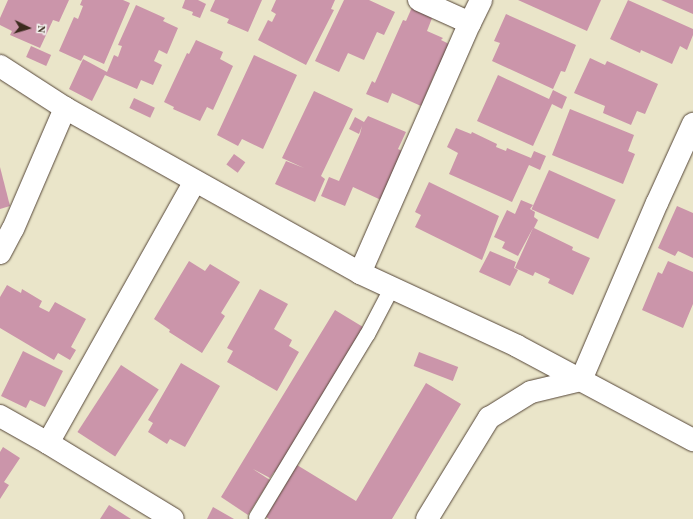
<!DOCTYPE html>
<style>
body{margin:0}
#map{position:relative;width:693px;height:519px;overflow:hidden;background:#eae5c9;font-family:"Old Standard TT",serif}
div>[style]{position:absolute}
.building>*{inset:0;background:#cb95aa;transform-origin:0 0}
.roads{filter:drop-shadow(0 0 1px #554638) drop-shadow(0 0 1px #554638)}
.service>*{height:15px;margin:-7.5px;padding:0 7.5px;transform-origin:7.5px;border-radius:7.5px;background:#fff}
.minor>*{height:22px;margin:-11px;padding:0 11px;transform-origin:11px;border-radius:11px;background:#fff}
span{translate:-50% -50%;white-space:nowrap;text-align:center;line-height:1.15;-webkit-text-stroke:3px #f6f6f2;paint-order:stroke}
.north{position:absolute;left:8px;top:8px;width:40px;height:40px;-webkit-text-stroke:3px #f6f6f2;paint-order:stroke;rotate:95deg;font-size:11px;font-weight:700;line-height:16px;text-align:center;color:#3b2a1e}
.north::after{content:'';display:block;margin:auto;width:14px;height:18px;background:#3b2a1e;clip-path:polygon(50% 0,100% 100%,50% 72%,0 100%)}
</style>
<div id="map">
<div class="building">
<div style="clip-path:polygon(8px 0,69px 0,59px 22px,53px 20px,40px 48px,10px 35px,12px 31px,0 25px,0 18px)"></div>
<div style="clip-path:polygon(82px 0,123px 0,130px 3px,104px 64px,84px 55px,81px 61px,59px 51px,74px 17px,78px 19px,83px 6px,80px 5px)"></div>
<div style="clip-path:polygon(185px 0,198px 0,206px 4px,200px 18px,192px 15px,193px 12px,182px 8px)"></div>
<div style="clip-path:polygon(215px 0,262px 0,248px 32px,227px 23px,229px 19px,210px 11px)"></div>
<div style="clip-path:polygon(276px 0,335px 0,331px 9px,334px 10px,306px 65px,258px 40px,268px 20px,272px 22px,276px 14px,271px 11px)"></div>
<div style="clip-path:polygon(344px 0,369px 0,395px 12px,384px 35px,377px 32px,364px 60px,348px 53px,339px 72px,315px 61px)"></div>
<div style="clip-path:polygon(518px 0,601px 0,587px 31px)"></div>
<div style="clip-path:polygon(628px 0,693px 29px,693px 35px,687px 50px,680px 46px,672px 64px,641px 50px,640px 53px,610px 39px)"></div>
<div style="clip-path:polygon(661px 0,693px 0,693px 14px)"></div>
<div style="clip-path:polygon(136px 5px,165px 18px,163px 21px,178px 28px,167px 54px,159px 50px,154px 61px,162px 65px,153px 85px,141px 80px,137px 89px,105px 75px,92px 101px,69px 89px,83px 59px,107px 72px,114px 55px,118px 57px,122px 46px,118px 45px)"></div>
<div style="clip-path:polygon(413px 5px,434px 13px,427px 31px,443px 38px,441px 40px,457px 48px,445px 75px,436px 71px,421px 106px,392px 93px,388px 103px,366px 94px,372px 81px,375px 83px,374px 85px,403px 20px,406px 21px)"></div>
<div style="clip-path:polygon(506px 14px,576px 45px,565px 72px,561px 71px,553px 89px,492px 61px,500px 43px,494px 41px)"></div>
<div style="clip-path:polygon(196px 40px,223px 52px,220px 59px,233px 66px,213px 110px,207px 107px,200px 121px,173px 109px,174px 107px,164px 102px,187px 53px,189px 54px)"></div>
<div style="left:31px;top:46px;width:22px;height:12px;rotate:24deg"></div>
<div style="clip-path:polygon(254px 55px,297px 75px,263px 149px,242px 139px,238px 146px,217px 135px)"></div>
<div style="clip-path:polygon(590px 58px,605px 65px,607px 61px,658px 84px,645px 114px,637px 111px,631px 125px,603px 113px,605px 106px,574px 93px)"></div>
<div style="clip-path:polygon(498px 75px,549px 99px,553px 90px,567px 97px,562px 109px,552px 104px,533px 146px,477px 121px)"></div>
<div style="clip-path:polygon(314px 91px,353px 109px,321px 176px,325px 179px,315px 202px,275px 184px,286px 161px,304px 168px,282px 158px)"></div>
<div style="left:134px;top:98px;width:23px;height:11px;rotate:25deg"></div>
<div style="clip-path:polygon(570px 109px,634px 135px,628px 151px,635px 154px,623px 184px,552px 155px)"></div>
<div style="clip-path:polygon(368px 116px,406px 132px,398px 149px,402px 151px,381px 200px,353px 187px,345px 206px,321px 196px,329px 177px,339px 181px,360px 134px,362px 126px,359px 134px,349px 129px,355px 117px,364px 122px)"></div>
<div style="clip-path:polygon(456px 128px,471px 134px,472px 132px,497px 144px,496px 147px,506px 151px,507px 148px,531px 158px,534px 151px,546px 156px,540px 170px,529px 165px,512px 202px,449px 174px,458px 153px,447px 147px)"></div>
<div style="left:234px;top:154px;width:14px;height:13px;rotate:36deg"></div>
<div style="clip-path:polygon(0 167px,10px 206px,0 209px)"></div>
<div style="left:549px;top:170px;width:73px;height:43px;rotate:24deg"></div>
<div style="clip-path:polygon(429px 182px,499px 216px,482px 260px,415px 227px,421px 215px,415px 212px)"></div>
<div style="clip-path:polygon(521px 200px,533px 205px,530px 209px,535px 212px,534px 217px,538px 220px,534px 228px,573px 247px,572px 250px,590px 258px,573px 295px,548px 283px,550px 279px,535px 272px,533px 276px,515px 268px,533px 228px,518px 256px,502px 248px,505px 242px,494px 237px,507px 210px,515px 214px)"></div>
<div style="clip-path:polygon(677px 206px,693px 213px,693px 258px,678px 251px,675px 256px,658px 248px)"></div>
<div style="clip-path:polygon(490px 251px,516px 262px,514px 268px,518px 270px,510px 286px,479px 272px)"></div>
<div style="clip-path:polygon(189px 261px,205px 271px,210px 264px,240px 282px,221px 313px,225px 316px,202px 353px,169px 332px,170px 330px,154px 319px)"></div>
<div style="clip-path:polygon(668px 261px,693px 272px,693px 304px,683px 328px,642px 310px,658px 272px,662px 274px)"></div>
<div style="clip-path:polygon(7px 285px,21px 293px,22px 289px,42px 301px,39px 307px,49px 312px,55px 302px,86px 319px,71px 347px,76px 350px,70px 360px,58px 353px,54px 360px,0 328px,0 297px)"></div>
<div style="clip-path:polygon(260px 289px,288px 304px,274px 329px,292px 340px,289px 346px,299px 352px,277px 391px,227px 362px,233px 351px,227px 348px)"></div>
<div style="clip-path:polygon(335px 310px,363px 327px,276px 473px,274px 472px,270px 478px,253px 469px,270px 480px,248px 515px,221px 497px)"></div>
<div style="clip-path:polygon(23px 351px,63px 371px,45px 407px,30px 400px,26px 408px,1px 396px)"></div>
<div style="left:419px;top:352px;width:42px;height:15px;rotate:21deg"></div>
<div style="clip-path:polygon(181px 363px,220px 386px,185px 447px,170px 439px,167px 444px,148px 432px,153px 423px,148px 420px)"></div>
<div style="left:121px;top:365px;width:45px;height:80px;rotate:33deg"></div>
<div style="clip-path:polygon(426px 383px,461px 404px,392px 519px,269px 519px,266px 517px,297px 465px,356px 501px)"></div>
<div style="clip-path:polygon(3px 447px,20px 458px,4px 482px,9px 485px,0 499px,0 452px)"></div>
<div style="clip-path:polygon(109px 505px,131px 519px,100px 519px)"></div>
<div style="clip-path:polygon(213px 507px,234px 519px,207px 519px)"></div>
</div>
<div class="roads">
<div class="service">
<div style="left:256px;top:517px;width:214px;rotate:-58.8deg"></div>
<div style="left:367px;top:334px;width:52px;rotate:-62.4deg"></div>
</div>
<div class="minor">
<div style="left:470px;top:23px;width:25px;rotate:-64deg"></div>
<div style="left:0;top:66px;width:77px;rotate:32.9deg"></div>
<div style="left:65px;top:108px;width:338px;rotate:29.2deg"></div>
<div style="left:360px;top:273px;width:173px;rotate:24.9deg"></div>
<div style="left:517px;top:346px;width:200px;rotate:28.1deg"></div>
<div style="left:0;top:253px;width:27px;rotate:-62deg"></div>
<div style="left:13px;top:229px;width:132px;rotate:-66.7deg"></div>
<div style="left:360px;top:273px;width:273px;rotate:-66.3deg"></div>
<div style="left:470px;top:23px;width:56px;rotate:-155.7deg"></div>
<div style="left:581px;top:380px;width:193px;rotate:-66.8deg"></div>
<div style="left:657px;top:203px;width:87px;rotate:-65.5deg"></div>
<div style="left:0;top:416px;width:55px;rotate:29.4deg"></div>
<div style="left:48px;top:443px;width:146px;rotate:31.3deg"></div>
<div style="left:48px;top:443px;width:300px;rotate:-60.7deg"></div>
<div style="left:427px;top:519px;width:119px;rotate:-58.5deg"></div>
<div style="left:489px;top:418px;width:49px;rotate:-31.8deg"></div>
<div style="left:531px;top:392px;width:51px;rotate:-13.5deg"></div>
</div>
</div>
<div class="north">N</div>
</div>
